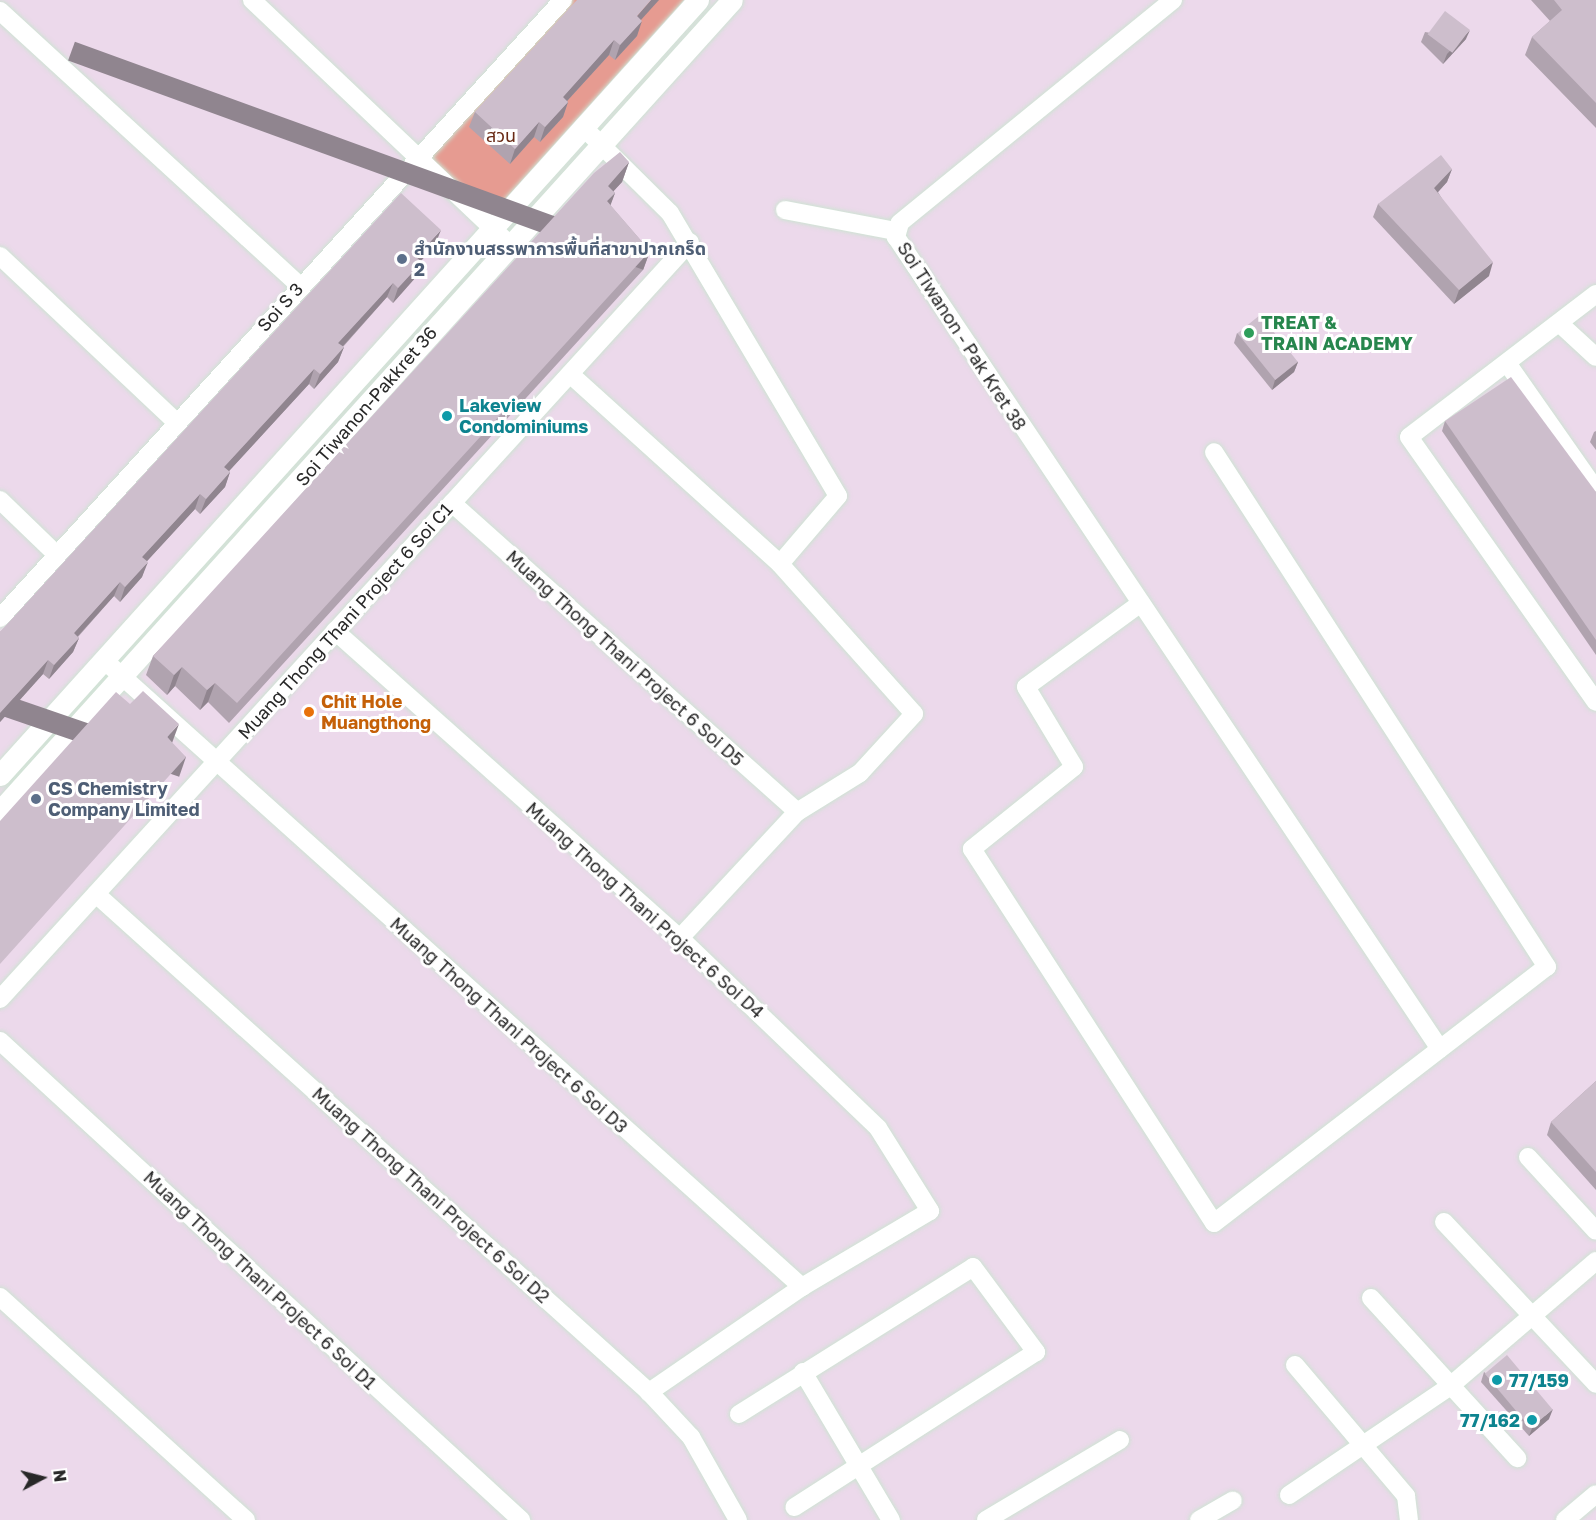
<!DOCTYPE html>
<meta charset="utf-8">
<style>
body{margin:0}
#map{position:relative;width:1596px;height:1520px;overflow:hidden;background:#ecd9eb;font-family:"Golos Text","Noto Sans Thai",sans-serif}
div>[style]{position:absolute}
.green>*{inset:0;background:#e69b91}
.roads{filter:drop-shadow(0 0 2px #cee3d3) drop-shadow(0 0 2px #cee3d3)}
.minor>*{height:18px;margin:-9px;padding:0 9px;transform-origin:9px;border-radius:9px;background:#fff}
.tertiary>*{height:21px;margin:-10.5px;padding:0 10.5px;transform-origin:10.5px;border-radius:10.5px;background:#fff}
.wall>*{inset:0;background:#b0a3af}
.shaded-wall>*{inset:0;background:#90858f;transform-origin:0 0}
.building>*{inset:0;background:#cdbecc;transform-origin:0 0}
.dots>*{width:16px;height:16px;translate:-50% -50%;box-sizing:border-box;border:3px solid #fff;border-radius:50%}
span{translate:-50% -50%;white-space:nowrap;text-align:center;line-height:1.15;-webkit-text-stroke:6px #fff;paint-order:stroke}
.park-label{font-size:18px;color:#692a15}
.service-label{font-size:18px;color:#4e5e75;font-weight:700}
.left{translate:0 -50%;text-align:left}
.street-label{font-size:18px;color:#282828}
.leisure-label{font-size:18px;color:#27864d;font-weight:700}
.culture-label{font-size:18px;color:#0d838f;font-weight:700}
.right{translate:-100% -50%;text-align:right}
.food-label{font-size:18px;color:#c56008;font-weight:700}
.north{position:absolute;left:12px;top:1448px;width:60px;height:60px;-webkit-text-stroke:4px #fff;paint-order:stroke;rotate:83deg;font-size:16px;font-weight:700;line-height:24px;text-align:center;color:#282828}
.north::after{content:'';display:block;margin:auto;width:21px;height:27px;background:#282828;clip-path:polygon(50% 0,100% 100%,50% 72%,0 100%)}
</style>
<div id="map">
<div class="green">
<div style="clip-path:polygon(564px 0,684px 0,487px 219px,419px 157px)"></div>
</div>
<div class="roads">
<div class="minor">
<div style="left:252px;top:0;width:354px;rotate:43.5deg"></div>
<div style="left:1173px;top:0;width:353px;rotate:140.8deg"></div>
<div style="left:900px;top:223px;width:15px;rotate:106deg"></div>
<div style="left:896px;top:237px;width:977px;rotate:56.18deg"></div>
<div style="left:0;top:11px;width:406px;rotate:42.5deg"></div>
<div style="left:583px;top:127px;width:122px;rotate:44.7deg"></div>
<div style="left:670px;top:213px;width:329px;rotate:59.3deg"></div>
<div style="left:838px;top:496px;width:89px;rotate:130.5deg"></div>
<div style="left:785px;top:210px;width:112px;rotate:10.8deg"></div>
<div style="left:0;top:256px;width:243px;rotate:43.3deg"></div>
<div style="left:1596px;top:294px;width:235px;rotate:142.6deg"></div>
<div style="left:1409px;top:437px;width:324px;rotate:54.8deg"></div>
<div style="left:1559px;top:323px;width:50px;rotate:42.6deg"></div>
<div style="left:1507px;top:363px;width:155px;rotate:55deg"></div>
<div style="left:570px;top:374px;width:283px;rotate:42.1deg"></div>
<div style="left:780px;top:564px;width:201px;rotate:48.2deg"></div>
<div style="left:914px;top:714px;width:80px;rotate:132.5deg"></div>
<div style="left:860px;top:773px;width:74px;rotate:148.2deg"></div>
<div style="left:797px;top:812px;width:172px;rotate:132.9deg"></div>
<div style="left:0;top:500px;width:79px;rotate:44deg"></div>
<div style="left:452px;top:503px;width:463px;rotate:41.8deg"></div>
<div style="left:1141px;top:603px;width:142px;rotate:143.9deg"></div>
<div style="left:1026px;top:687px;width:93px;rotate:59deg"></div>
<div style="left:1074px;top:767px;width:131px;rotate:141.2deg"></div>
<div style="left:972px;top:849px;width:445px;rotate:57.1deg"></div>
<div style="left:1214px;top:1223px;width:420px;rotate:-37.6deg"></div>
<div style="left:1547px;top:967px;width:613px;rotate:-122.89deg"></div>
<div style="left:0;top:618px;width:836px;rotate:-47.67deg"></div>
<div style="left:335px;top:631px;width:462px;rotate:41.7deg"></div>
<div style="left:680px;top:938px;width:274px;rotate:43.8deg"></div>
<div style="left:878px;top:1128px;width:98px;rotate:57.9deg"></div>
<div style="left:930px;top:1211px;width:149px;rotate:149.3deg"></div>
<div style="left:802px;top:1287px;width:186px;rotate:145.5deg"></div>
<div style="left:105px;top:661px;width:937px;rotate:41.93deg"></div>
<div style="left:96px;top:894px;width:744px;rotate:42deg"></div>
<div style="left:649px;top:1392px;width:62px;rotate:47deg"></div>
<div style="left:691px;top:1437px;width:95px;rotate:60.5deg"></div>
<div style="left:0;top:999px;width:1024px;rotate:-47.65deg"></div>
<div style="left:0;top:1041px;width:708px;rotate:42.59deg"></div>
<div style="left:1528px;top:1157px;width:100px;rotate:47.4deg"></div>
<div style="left:1444px;top:1222px;width:222px;rotate:46.8deg"></div>
<div style="left:0;top:1297px;width:332px;rotate:42.2deg"></div>
<div style="left:1371px;top:1298px;width:217px;rotate:47.6deg"></div>
<div style="left:1295px;top:1365px;width:172px;rotate:49.7deg"></div>
<div style="left:1406px;top:1496px;width:24px;rotate:83deg"></div>
<div style="left:803px;top:1372px;width:172px;rotate:59.3deg"></div>
<div style="left:739px;top:1414px;width:276px;rotate:-32.1deg"></div>
<div style="left:973px;top:1267px;width:106px;rotate:53.5deg"></div>
<div style="left:1036px;top:1352px;width:287px;rotate:147.3deg"></div>
<div style="left:1289px;top:1495px;width:193px;rotate:-34deg"></div>
<div style="left:1449px;top:1387px;width:194px;rotate:-40.6deg"></div>
<div style="left:986px;top:1520px;width:156px;rotate:-30.8deg"></div>
<div style="left:1199px;top:1520px;width:39px;rotate:-30deg"></div>
<div style="left:1565px;top:1520px;width:40px;rotate:-40deg"></div>
</div>
<div class="tertiary">
<div style="left:0;top:775px;width:1043px;rotate:-47.99deg"></div>
<div style="left:0;top:811px;width:1092px;rotate:-47.93deg"></div>
</div>
</div>
<div class="wall">
<div style="clip-path:polygon(1531px 0,1596px 0,1596px 128px,1525px 55px,1532px 37px,1550px 21px)"></div>
<div style="clip-path:polygon(641px 20px,637px 36px,615px 60px,609px 55px,567px 101px,568px 102px,563px 117px,540px 142px,534px 137px,510px 164px,469px 127px,475px 112px)"></div>
<div style="clip-path:polygon(1425px 32px,1466px 39px,1443px 64px,1421px 42px)"></div>
<div style="clip-path:polygon(629px 162px,622px 182px,613px 191px,615px 193px,610px 205px,650px 251px,643px 270px,229px 723px,208px 702px,200px 710px,175px 686px,167px 695px,146px 675px,153px 656px)"></div>
<div style="clip-path:polygon(1452px 169px,1447px 182px,1438px 192px,1489px 276px,1454px 304px,1373px 217px,1378px 204px)"></div>
<div style="clip-path:polygon(435px 245px,421px 261px,416px 277px,393px 303px,387px 297px,343px 347px,344px 347px,338px 362px,314px 389px,309px 384px,229px 471px,230px 472px,225px 487px,200px 514px,195px 509px,147px 561px,142px 577px,120px 602px,114px 596px,78px 637px,79px 638px,73px 652px,49px 679px,43px 674px,0 722px,0 632px)"></div>
<div style="clip-path:polygon(1237px 333px,1298px 362px,1294px 372px,1272px 390px,1234px 343px)"></div>
<div style="clip-path:polygon(1445px 421px,1596px 492px,1596px 655px,1442px 431px)"></div>
<div style="clip-path:polygon(1596px 431px,1596px 450px,1590px 442px,1594px 432px)"></div>
<div style="clip-path:polygon(1596px 1081px,1596px 1190px,1547px 1135px,1551px 1122px)"></div>
<div style="clip-path:polygon(1484px 1372px,1549px 1419px,1529px 1436px,1481px 1382px)"></div>
</div>
<div class="shaded-wall">
<div style="clip-path:polygon(651px 0,659px 0,631px 31px,637px 16px)"></div>
<div style="clip-path:polygon(642px 21px,637px 36px,615px 60px,620px 45px)"></div>
<div style="clip-path:polygon(1470px 30px,1466px 39px,1443px 64px,1447px 54px)"></div>
<div style="clip-path:polygon(614px 40px,609px 55px,557px 112px,563px 97px)"></div>
<div style="clip-path:polygon(568px 102px,563px 117px,540px 142px,545px 127px)"></div>
<div style="clip-path:polygon(539px 122px,534px 137px,510px 164px,515px 149px)"></div>
<div style="clip-path:polygon(629px 162px,622px 182px,601px 205px,608px 186px)"></div>
<div style="clip-path:polygon(1452px 169px,1447px 182px,1429px 202px,1434px 188px)"></div>
<div style="clip-path:polygon(615px 193px,608px 212px,607px 201px)"></div>
<div style="clip-path:polygon(441px 230px,435px 245px,411px 272px,416px 257px)"></div>
<div style="left:650px;top:251px;width:20px;height:612px;rotate:110deg"></div>
<div style="clip-path:polygon(422px 262px,416px 277px,393px 303px,398px 288px)"></div>
<div style="clip-path:polygon(1493px 262px,1489px 276px,1454px 304px,1459px 290px)"></div>
<div style="clip-path:polygon(393px 283px,387px 297px,333px 357px,338px 343px)"></div>
<div style="clip-path:polygon(344px 347px,338px 362px,314px 389px,320px 374px)"></div>
<div style="clip-path:polygon(1298px 362px,1294px 372px,1272px 390px,1275px 380px)"></div>
<div style="clip-path:polygon(314px 369px,309px 384px,219px 482px,224px 467px)"></div>
<div style="clip-path:polygon(230px 472px,225px 487px,200px 514px,206px 499px)"></div>
<div style="clip-path:polygon(200px 494px,195px 509px,137px 572px,142px 557px)"></div>
<div style="clip-path:polygon(148px 562px,142px 577px,120px 602px,125px 587px)"></div>
<div style="clip-path:polygon(120px 582px,114px 596px,68px 647px,74px 633px)"></div>
<div style="clip-path:polygon(79px 638px,73px 652px,49px 679px,54px 665px)"></div>
<div style="clip-path:polygon(48px 660px,43px 674px,0 722px,0 713px)"></div>
<div style="clip-path:polygon(182px 667px,175px 686px,167px 695px,174px 675px)"></div>
<div style="clip-path:polygon(215px 683px,208px 702px,200px 710px,207px 690px)"></div>
<div style="clip-path:polygon(179px 724px,172px 743px,167px 737px)"></div>
<div style="left:186px;top:757px;width:21px;height:278px;rotate:109deg"></div>
<div style="clip-path:polygon(1553px 1409px,1549px 1419px,1529px 1436px,1533px 1426px)"></div>
</div>
<div class="building">
<div style="clip-path:polygon(577px 0,651px 0,637px 16px,642px 21px,620px 45px,614px 40px,563px 97px,568px 102px,545px 127px,539px 122px,515px 149px,475px 112px)"></div>
<div style="clip-path:polygon(1554px 0,1596px 0,1596px 103px,1532px 37px,1562px 10px)"></div>
<div style="left:1445px;top:11px;width:31px;height:29px;rotate:37deg"></div>
<div style="clip-path:polygon(620px 152px,629px 162px,608px 186px,615px 193px,607px 201px,650px 251px,237px 703px,215px 683px,207px 690px,182px 667px,174px 675px,153px 656px,594px 173px)"></div>
<div style="clip-path:polygon(1441px 155px,1452px 169px,1434px 188px,1493px 262px,1459px 290px,1378px 204px)"></div>
<div style="clip-path:polygon(401px 193px,441px 230px,416px 257px,422px 262px,398px 288px,393px 283px,338px 343px,344px 347px,320px 374px,314px 369px,224px 467px,230px 472px,206px 499px,200px 494px,142px 557px,148px 562px,125px 587px,120px 582px,74px 633px,79px 638px,54px 665px,48px 660px,0 713px,0 632px)"></div>
<div style="left:1260px;top:315px;width:60px;height:29px;rotate:51deg"></div>
<div style="clip-path:polygon(1511px 377px,1596px 492px,1596px 640px,1445px 421px)"></div>
<div style="clip-path:polygon(143px 691px,179px 724px,167px 737px,186px 757px,0 964px,0 821px,116px 692px,130px 704px)"></div>
<div style="clip-path:polygon(1596px 1081px,1596px 1172px,1551px 1122px)"></div>
<div style="left:1507px;top:1355px;width:71px;height:29px;rotate:50deg"></div>
</div>
<div class="dots">
<div style="left:402px;top:259px;background:#5c6f8a"></div>
<div style="left:1249px;top:333px;background:#2e9e5b"></div>
<div style="left:447px;top:416px;background:#0f9aa8"></div>
<div style="left:309px;top:712px;background:#e8710a"></div>
<div style="left:36px;top:799px;background:#5c6f8a"></div>
<div style="left:1497px;top:1380px;background:#0f9aa8"></div>
<div style="left:1532px;top:1420px;background:#0f9aa8"></div>
</div>
<div class="park-label">
<span style="left:501px;top:135px">สวน</span>
</div>
<div class="service-label">
<span class="left" style="left:414px;top:259px">สำนักงานสรรพาการพื้นที่สาขาปากเกร็ด<br>2</span>
<span class="left" style="left:48px;top:799px">CS Chemistry<br>Company Limited</span>
</div>
<div class="street-label">
<span style="left:280px;top:307px;rotate:-48deg">Soi S 3</span>
<span style="left:962px;top:336px;rotate:57deg">Soi Tiwanon - Pak Kret 38</span>
<span style="left:366px;top:406px;rotate:-49deg">Soi Tiwanon-Pakkret 36</span>
<span style="left:345px;top:621px;rotate:-48deg">Muang Thong Thani Project 6 Soi C1</span>
<span style="left:625px;top:658px;rotate:42deg">Muang Thong Thani Project 6 Soi D5</span>
<span style="left:645px;top:910px;rotate:42deg">Muang Thong Thani Project 6 Soi D4</span>
<span style="left:509px;top:1025px;rotate:42deg">Muang Thong Thani Project 6 Soi D3</span>
<span style="left:431px;top:1195px;rotate:42deg">Muang Thong Thani Project 6 Soi D2</span>
<span style="left:260px;top:1280px;rotate:43deg">Muang Thong Thani Project 6 Soi D1</span>
</div>
<div class="leisure-label">
<span class="left" style="left:1261px;top:333px">TREAT &amp;<br>TRAIN ACADEMY</span>
</div>
<div class="culture-label">
<span class="left" style="left:459px;top:416px">Lakeview<br>Condominiums</span>
<span class="left" style="left:1509px;top:1380px">77/159</span>
<span class="right" style="left:1520px;top:1420px">77/162</span>
</div>
<div class="food-label">
<span class="left" style="left:321px;top:712px">Chit Hole<br>Muangthong</span>
</div>
<div class="north">N</div>
</div>
